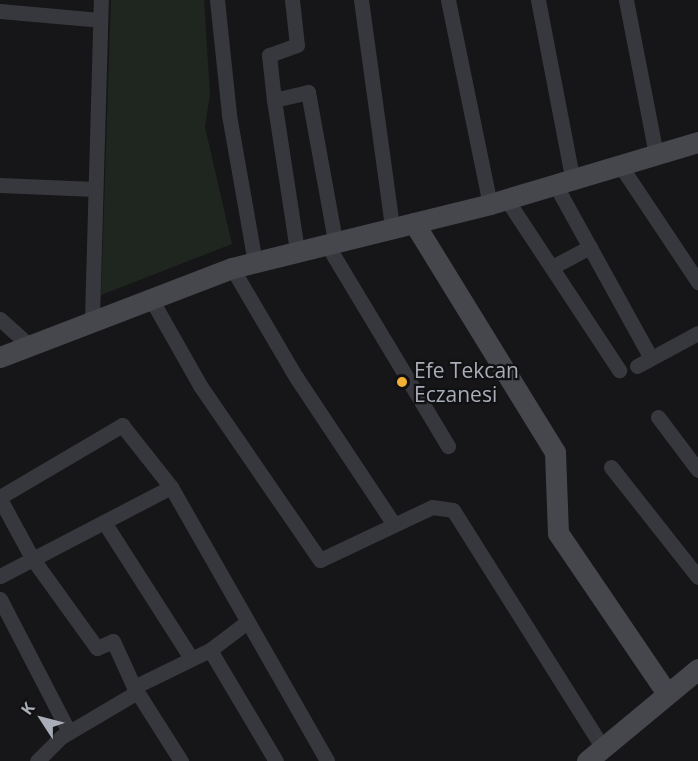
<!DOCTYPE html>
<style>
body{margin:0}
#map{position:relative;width:698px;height:761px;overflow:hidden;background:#161618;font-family:"Open Sans",sans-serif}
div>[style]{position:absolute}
.green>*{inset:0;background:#1e261f}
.street>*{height:15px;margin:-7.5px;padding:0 7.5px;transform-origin:7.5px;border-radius:7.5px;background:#37383d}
.secondary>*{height:21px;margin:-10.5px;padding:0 10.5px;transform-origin:10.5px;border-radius:10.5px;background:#45474d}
.dots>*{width:16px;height:16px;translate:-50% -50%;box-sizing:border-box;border:3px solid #111113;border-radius:50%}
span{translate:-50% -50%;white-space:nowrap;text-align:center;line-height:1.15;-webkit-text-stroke:4.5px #111113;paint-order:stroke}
.poi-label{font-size:21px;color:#a8adb8}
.left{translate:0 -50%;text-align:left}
.north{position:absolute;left:12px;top:689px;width:60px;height:60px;-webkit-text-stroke:4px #111113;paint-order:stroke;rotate:306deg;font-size:16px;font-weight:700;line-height:24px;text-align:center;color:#a8adb8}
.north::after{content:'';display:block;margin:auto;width:21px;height:27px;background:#a8adb8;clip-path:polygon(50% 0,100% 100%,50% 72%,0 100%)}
</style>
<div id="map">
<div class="green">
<div style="clip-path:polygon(111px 0,204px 0,210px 94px,205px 127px,232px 244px,101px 295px)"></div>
</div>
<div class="street">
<div style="left:217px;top:0;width:116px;rotate:84deg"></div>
<div style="left:229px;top:115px;width:149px;rotate:80deg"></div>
<div style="left:292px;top:0;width:45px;rotate:83.7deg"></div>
<div style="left:297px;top:45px;width:30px;rotate:160deg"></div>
<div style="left:269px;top:55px;width:45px;rotate:83.7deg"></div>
<div style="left:274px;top:100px;width:35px;rotate:-13deg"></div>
<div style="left:308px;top:92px;width:151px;rotate:79.7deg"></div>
<div style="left:361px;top:0;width:228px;rotate:82.2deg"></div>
<div style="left:448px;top:0;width:208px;rotate:78.4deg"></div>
<div style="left:538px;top:0;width:184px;rotate:79.1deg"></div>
<div style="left:626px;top:0;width:157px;rotate:79deg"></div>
<div style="left:0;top:11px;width:100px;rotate:5.1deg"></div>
<div style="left:274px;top:100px;width:152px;rotate:81.3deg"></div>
<div style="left:620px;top:165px;width:141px;rotate:56.3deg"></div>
<div style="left:0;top:185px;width:95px;rotate:2.4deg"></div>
<div style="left:556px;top:186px;width:196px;rotate:61.1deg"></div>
<div style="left:507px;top:200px;width:204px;rotate:56.6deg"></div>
<div style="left:326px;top:243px;width:237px;rotate:59deg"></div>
<div style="left:552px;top:267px;width:43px;rotate:-27.8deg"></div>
<div style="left:232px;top:268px;width:126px;rotate:59.6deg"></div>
<div style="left:296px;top:377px;width:175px;rotate:56.4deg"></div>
<div style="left:150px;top:297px;width:103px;rotate:60.5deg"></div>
<div style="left:201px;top:387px;width:210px;rotate:55.5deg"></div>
<div style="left:320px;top:560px;width:124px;rotate:-25.3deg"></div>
<div style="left:432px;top:507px;width:21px;rotate:8deg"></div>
<div style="left:453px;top:510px;width:281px;rotate:57.8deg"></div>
<div style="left:92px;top:318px;width:318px;rotate:-88.4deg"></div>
<div style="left:0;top:319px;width:36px;rotate:42deg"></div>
<div style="left:637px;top:366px;width:69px;rotate:-28.4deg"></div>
<div style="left:658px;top:417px;width:66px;rotate:53deg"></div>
<div style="left:611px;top:467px;width:140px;rotate:51.7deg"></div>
<div style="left:0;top:497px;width:142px;rotate:-30.5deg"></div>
<div style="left:122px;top:425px;width:79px;rotate:51.7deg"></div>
<div style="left:171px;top:487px;width:315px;rotate:60.3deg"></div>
<div style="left:0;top:499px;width:67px;rotate:61.5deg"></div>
<div style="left:32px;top:558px;width:111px;rotate:54.2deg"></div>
<div style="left:97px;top:648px;width:17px;rotate:-24deg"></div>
<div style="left:113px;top:641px;width:51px;rotate:65.5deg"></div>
<div style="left:134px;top:687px;width:88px;rotate:57.6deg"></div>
<div style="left:104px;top:522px;width:161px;rotate:57.4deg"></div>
<div style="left:0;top:576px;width:193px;rotate:-27.5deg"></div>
<div style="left:0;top:599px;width:150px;rotate:62.6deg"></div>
<div style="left:210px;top:650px;width:129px;rotate:59.3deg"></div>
<div style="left:134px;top:687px;width:85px;rotate:-26deg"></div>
<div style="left:210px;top:650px;width:46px;rotate:-37.1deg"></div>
<div style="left:37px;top:761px;width:34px;rotate:-45deg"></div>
<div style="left:61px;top:737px;width:88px;rotate:-30.6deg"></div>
</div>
<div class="secondary">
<div style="left:414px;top:223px;width:269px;rotate:58.4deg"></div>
<div style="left:555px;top:452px;width:81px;rotate:87.9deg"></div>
<div style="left:558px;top:533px;width:192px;rotate:55.8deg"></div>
<div style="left:0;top:357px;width:248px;rotate:-21deg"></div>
<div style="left:232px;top:268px;width:266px;rotate:-13.9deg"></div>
<div style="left:490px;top:204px;width:217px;rotate:-16.6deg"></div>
<div style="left:587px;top:761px;width:144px;rotate:-39.7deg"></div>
</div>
<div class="dots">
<div style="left:402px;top:382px;background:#f2b134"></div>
</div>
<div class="poi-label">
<span class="left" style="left:414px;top:382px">Efe Tekcan<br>Eczanesi</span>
</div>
<div class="north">K</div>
</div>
